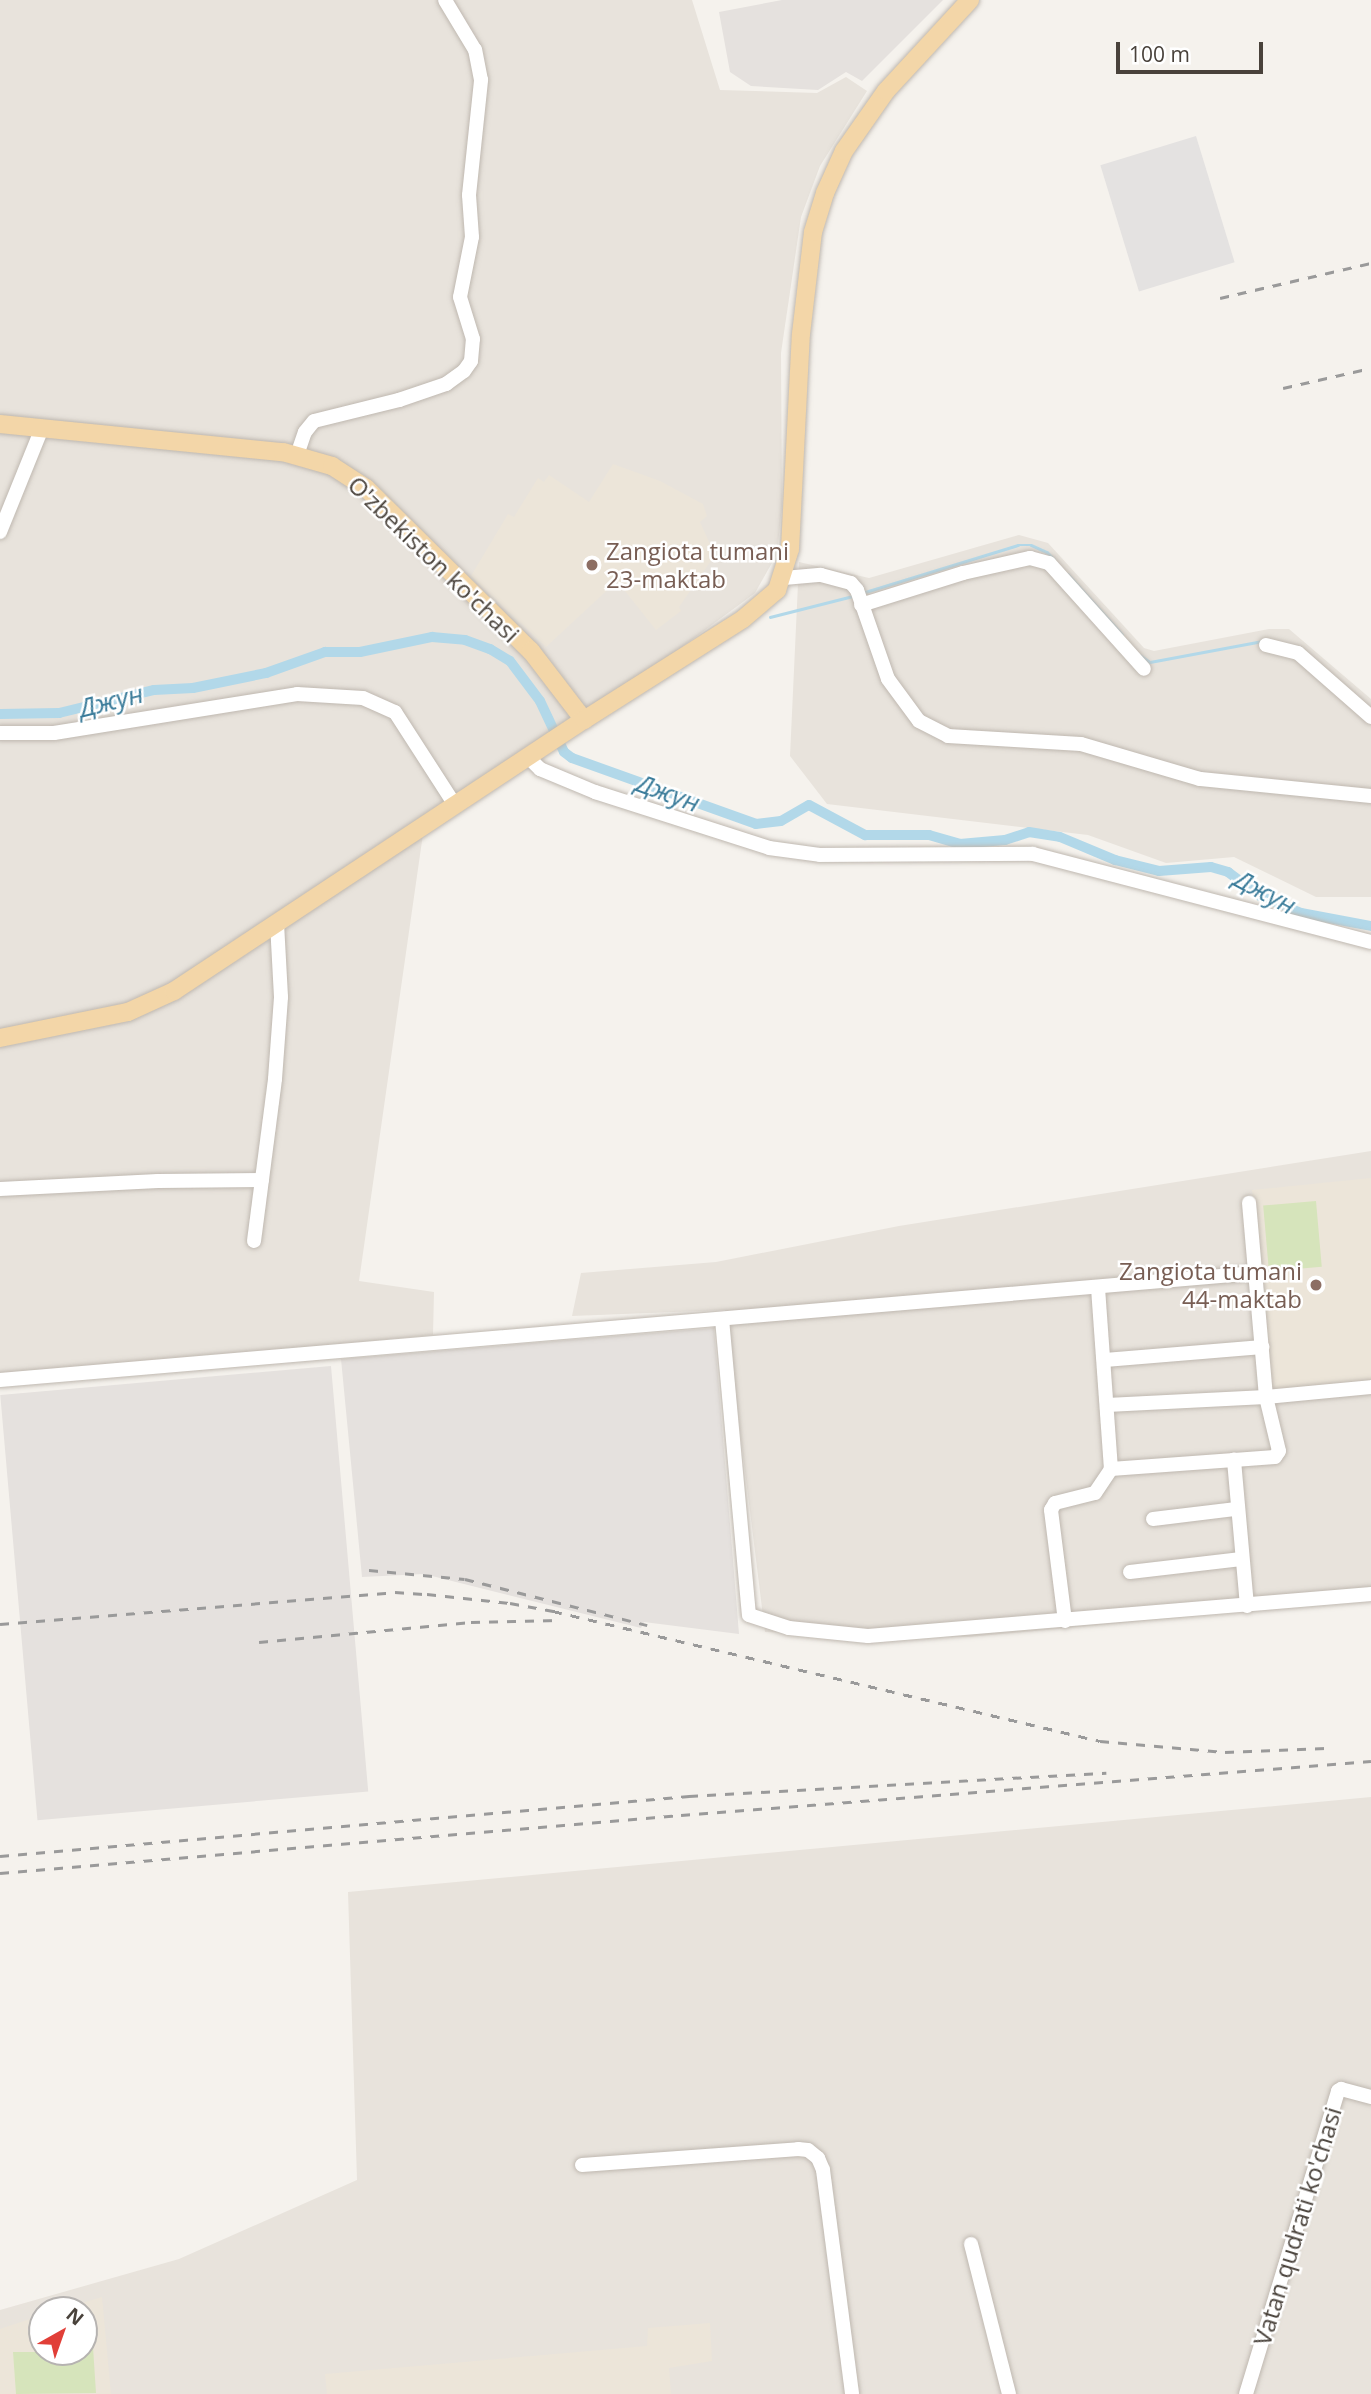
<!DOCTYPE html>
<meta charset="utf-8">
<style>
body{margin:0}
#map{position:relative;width:1371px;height:2394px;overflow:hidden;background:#f5f2ed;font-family:"Open Sans",sans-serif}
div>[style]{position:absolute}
.residential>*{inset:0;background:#e8e3dc}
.industrial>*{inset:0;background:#e5e1de;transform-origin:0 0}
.education>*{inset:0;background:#ece5d9}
.green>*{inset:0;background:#d6e4bb;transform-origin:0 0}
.parking>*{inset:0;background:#e4e2e1;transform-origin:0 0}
.stream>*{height:2.5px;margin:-1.25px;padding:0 1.25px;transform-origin:1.25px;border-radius:1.25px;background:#b2d8e9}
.canal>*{height:10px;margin:-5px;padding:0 5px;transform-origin:5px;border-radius:5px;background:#b2d8e9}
.roads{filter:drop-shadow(0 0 2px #bfb8b0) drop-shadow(0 0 2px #bfb8b0)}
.minor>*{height:14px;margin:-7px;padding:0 7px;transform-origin:7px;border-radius:7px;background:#fff}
.major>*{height:18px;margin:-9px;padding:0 9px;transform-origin:9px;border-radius:9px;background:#f3d6a8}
.rail>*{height:2.5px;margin-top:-1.25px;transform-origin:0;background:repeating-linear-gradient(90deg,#9a9a9a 0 9px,transparent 0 18px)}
.dots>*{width:19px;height:19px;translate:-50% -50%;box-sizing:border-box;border:4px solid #fff;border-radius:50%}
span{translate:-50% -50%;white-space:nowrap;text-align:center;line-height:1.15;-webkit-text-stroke:5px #fff;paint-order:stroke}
.education-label{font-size:24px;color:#785e54}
.left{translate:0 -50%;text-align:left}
.right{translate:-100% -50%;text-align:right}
.street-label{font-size:24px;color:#49423b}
.water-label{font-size:26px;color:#3b7c9a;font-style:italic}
.north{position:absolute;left:28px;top:2296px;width:70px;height:70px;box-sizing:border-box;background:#fff;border:2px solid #b6b3b1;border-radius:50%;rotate:40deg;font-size:19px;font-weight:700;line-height:28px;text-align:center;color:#49423b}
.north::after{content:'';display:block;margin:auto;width:24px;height:32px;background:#e13f38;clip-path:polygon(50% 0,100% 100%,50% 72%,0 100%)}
.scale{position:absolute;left:1116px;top:42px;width:147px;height:32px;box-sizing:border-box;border:4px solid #49423b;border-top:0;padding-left:9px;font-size:21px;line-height:24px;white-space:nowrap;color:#49423b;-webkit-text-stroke:5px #fff;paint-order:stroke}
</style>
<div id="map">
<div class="residential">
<div style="clip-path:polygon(0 0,692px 0,720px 90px,817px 93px,846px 77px,867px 91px,820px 166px,801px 217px,781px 353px,782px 506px,777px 554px,755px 593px,544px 749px,424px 827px,359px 1281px,434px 1292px,433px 1335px,0 1376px)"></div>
<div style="clip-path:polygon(1019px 535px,1048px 543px,1144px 648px,1154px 651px,1269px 629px,1289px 629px,1371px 699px,1371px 897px,1316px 897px,1234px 857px,1166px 863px,1088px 835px,827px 804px,790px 756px,799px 562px,869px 578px)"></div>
<div style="clip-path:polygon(1371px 1151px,1371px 1600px,969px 1637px,765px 1632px,725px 1310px,572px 1316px,581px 1273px,716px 1262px,899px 1226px)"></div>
<div style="clip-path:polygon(evenodd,1371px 1797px,1371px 2394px,0 2394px,0 2310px,179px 2259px,357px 2180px,348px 1892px,1371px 1797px,42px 2310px,84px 2310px,84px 2352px,42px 2352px,42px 2310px)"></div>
</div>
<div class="industrial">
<div style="clip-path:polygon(782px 0,943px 0,862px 81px,846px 72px,818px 90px,751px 86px,730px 72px,719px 12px)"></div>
<div style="clip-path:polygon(714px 1328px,739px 1634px,644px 1622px,641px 1628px,424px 1574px,362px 1577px,341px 1359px)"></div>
<div style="left:331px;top:1366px;width:427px;height:332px;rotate:85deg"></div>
</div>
<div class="education">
<div style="clip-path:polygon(613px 464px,660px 481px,703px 504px,707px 516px,700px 522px,715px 555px,679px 607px,681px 611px,656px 630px,617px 581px,546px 647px,471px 576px,508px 514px,514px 517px,538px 478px,544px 482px,549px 475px,589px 502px)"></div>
<div style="clip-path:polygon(1371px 1178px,1371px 1380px,1272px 1390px,1252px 1190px)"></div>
<div style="clip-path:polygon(102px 2297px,111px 2394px,0 2394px,0 2329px,42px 2315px,42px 2352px,84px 2352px,84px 2310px,59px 2310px)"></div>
<div style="clip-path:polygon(710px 2323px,712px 2361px,669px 2368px,671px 2394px,327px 2394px,325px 2374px,647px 2346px,648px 2328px)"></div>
</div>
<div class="green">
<div style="left:1316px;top:1201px;width:66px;height:53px;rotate:85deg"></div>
<div style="clip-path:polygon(93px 2347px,96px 2393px,16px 2394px,13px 2352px,84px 2352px,84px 2348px)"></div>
</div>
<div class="parking">
<div style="left:1196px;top:136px;width:132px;height:100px;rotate:73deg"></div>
</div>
<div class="stream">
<div style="left:1068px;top:574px;width:81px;rotate:48deg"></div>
<div style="left:862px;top:593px;width:163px;rotate:-17.1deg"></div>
<div style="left:1018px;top:545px;width:13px"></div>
<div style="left:1031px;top:545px;width:17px;rotate:24deg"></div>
<div style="left:1047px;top:552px;width:10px;rotate:45deg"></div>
<div style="left:770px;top:617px;width:86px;rotate:-14.2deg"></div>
<div style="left:1140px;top:655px;width:12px;rotate:35deg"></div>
<div style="left:1150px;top:662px;width:114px;rotate:-10.6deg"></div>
</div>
<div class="canal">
<div style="left:0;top:714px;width:59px;rotate:-1deg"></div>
<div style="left:59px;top:713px;width:98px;rotate:-13.6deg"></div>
<div style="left:154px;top:690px;width:39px;rotate:-3deg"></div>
<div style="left:193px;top:688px;width:75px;rotate:-11.6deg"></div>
<div style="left:266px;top:673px;width:63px;rotate:-19.6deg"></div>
<div style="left:325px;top:652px;width:35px"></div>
<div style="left:360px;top:652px;width:74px;rotate:-11.8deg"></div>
<div style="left:432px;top:637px;width:33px;rotate:5deg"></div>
<div style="left:465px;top:640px;width:27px;rotate:20deg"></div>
<div style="left:490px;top:649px;width:23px;rotate:31deg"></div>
<div style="left:510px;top:661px;width:50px;rotate:53.1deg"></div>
<div style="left:540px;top:701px;width:56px;rotate:64.8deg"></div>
<div style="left:564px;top:752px;width:10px;rotate:37deg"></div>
<div style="left:572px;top:758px;width:195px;rotate:19.7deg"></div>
<div style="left:756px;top:824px;width:25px;rotate:-7deg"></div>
<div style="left:781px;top:821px;width:32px;rotate:-30deg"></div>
<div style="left:809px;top:805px;width:64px;rotate:28.2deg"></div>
<div style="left:865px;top:835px;width:64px"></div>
<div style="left:929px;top:835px;width:32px;rotate:16deg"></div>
<div style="left:960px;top:844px;width:45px;rotate:-5.1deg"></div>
<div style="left:1005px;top:840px;width:25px;rotate:-18deg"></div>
<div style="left:1029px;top:832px;width:31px;rotate:9deg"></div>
<div style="left:1060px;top:837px;width:60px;rotate:22.7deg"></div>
<div style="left:1115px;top:860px;width:45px;rotate:14deg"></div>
<div style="left:1159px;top:871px;width:52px;rotate:-4.4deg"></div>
<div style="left:1211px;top:867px;width:18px;rotate:16deg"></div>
<div style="left:1228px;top:872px;width:40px;rotate:37deg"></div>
<div style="left:1260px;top:896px;width:44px;rotate:22.5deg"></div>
<div style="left:1301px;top:913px;width:71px;rotate:10.5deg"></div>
</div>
<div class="roads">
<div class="minor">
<div style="left:297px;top:455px;width:24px;rotate:-71deg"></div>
<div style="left:305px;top:432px;width:14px;rotate:-51deg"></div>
<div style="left:314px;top:421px;width:88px;rotate:-13.9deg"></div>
<div style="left:399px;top:400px;width:50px;rotate:-18.8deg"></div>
<div style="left:446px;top:384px;width:22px;rotate:-36deg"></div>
<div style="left:464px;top:371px;width:12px;rotate:-55deg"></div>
<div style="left:471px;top:361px;width:22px;rotate:-85deg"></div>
<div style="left:473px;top:339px;width:44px;rotate:-107.2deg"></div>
<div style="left:460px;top:297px;width:61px;rotate:-78.7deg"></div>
<div style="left:472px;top:237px;width:42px;rotate:-94.1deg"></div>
<div style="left:469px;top:195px;width:116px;rotate:-84deg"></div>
<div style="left:481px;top:80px;width:31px;rotate:-101deg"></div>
<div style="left:475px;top:50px;width:58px;rotate:-121deg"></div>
<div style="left:0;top:532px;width:112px;rotate:-68deg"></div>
<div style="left:784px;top:578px;width:37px;rotate:-5deg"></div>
<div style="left:821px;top:575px;width:31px;rotate:15deg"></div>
<div style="left:851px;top:583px;width:9px;rotate:49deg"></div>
<div style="left:857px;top:590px;width:94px;rotate:70.8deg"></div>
<div style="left:888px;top:679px;width:52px;rotate:53.6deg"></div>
<div style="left:919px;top:721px;width:33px;rotate:27deg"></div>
<div style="left:948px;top:736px;width:133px;rotate:3.4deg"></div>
<div style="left:1081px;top:744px;width:124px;rotate:16.4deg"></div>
<div style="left:1200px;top:779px;width:172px;rotate:5.7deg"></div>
<div style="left:861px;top:605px;width:107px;rotate:-17.4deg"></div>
<div style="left:963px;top:573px;width:69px;rotate:-12.6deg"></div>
<div style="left:1030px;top:558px;width:20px;rotate:15deg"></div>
<div style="left:1049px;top:563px;width:142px;rotate:48.1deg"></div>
<div style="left:1266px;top:645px;width:33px;rotate:14deg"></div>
<div style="left:1298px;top:653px;width:97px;rotate:41.2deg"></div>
<div style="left:0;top:733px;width:54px"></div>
<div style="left:54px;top:733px;width:246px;rotate:-9.1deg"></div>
<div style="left:297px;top:694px;width:66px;rotate:3.5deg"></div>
<div style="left:363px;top:698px;width:35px;rotate:24deg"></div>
<div style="left:395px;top:712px;width:111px;rotate:57.2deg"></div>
<div style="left:529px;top:758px;width:16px;rotate:45deg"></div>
<div style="left:540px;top:769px;width:60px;rotate:22.7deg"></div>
<div style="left:595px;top:792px;width:183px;rotate:17.8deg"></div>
<div style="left:769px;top:848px;width:51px;rotate:7.8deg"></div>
<div style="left:820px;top:855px;width:213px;rotate:-0.3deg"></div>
<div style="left:1033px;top:854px;width:349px;rotate:14.6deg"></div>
<div style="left:0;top:1189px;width:158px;rotate:-2.9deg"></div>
<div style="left:158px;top:1181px;width:104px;rotate:-0.6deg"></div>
<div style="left:254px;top:1241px;width:163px;rotate:-82.6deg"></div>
<div style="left:275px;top:1079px;width:82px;rotate:-85.8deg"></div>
<div style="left:281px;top:997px;width:74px;rotate:-93.1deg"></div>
<div style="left:1098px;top:1288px;width:181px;rotate:85.9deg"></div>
<div style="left:722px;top:1319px;width:297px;rotate:84.8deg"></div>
<div style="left:749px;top:1615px;width:42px;rotate:18deg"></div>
<div style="left:789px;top:1628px;width:79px;rotate:5.8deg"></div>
<div style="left:868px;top:1636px;width:505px;rotate:-4.77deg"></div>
<div style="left:1105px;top:1360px;width:158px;rotate:-4.7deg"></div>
<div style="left:0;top:1380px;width:1260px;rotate:-4.87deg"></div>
<div style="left:1107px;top:1405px;width:159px;rotate:-2.9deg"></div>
<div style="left:1266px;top:1397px;width:105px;rotate:-5.4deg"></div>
<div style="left:1153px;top:1519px;width:84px;rotate:-6.9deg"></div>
<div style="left:1130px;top:1572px;width:112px;rotate:-6.7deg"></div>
<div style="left:1247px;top:1606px;width:147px;rotate:-95.1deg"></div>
<div style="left:1234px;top:1460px;width:41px;rotate:-4.2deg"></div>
<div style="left:1275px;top:1457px;width:7px;rotate:-56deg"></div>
<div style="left:1279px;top:1451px;width:56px;rotate:-103.5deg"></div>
<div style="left:1266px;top:1397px;width:195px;rotate:-95deg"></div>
<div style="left:1065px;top:1621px;width:112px;rotate:-97.2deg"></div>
<div style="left:1051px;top:1510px;width:8px;rotate:-60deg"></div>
<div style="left:1055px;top:1503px;width:41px;rotate:-14deg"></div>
<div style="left:1095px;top:1493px;width:29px;rotate:-56deg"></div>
<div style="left:1111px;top:1469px;width:123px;rotate:-4.2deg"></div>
<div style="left:582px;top:2165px;width:217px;rotate:-4.2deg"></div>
<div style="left:798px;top:2149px;width:10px;rotate:6deg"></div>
<div style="left:808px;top:2150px;width:13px;rotate:39deg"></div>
<div style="left:818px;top:2158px;width:13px;rotate:67deg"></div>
<div style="left:823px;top:2170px;width:226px;rotate:82.6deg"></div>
<div style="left:971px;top:2244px;width:155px;rotate:75.8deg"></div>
<div style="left:1246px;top:2394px;width:317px;rotate:-73.1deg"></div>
<div style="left:1338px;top:2091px;width:4px;rotate:-34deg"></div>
<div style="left:1341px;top:2089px;width:31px;rotate:15deg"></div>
</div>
<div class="major">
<div style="left:0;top:424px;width:284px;rotate:5.7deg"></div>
<div style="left:283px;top:452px;width:51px;rotate:15.9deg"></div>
<div style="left:332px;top:466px;width:40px;rotate:32.9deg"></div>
<div style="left:366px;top:488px;width:232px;rotate:44.7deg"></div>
<div style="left:531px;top:651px;width:87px;rotate:52.5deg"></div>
<div style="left:0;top:1038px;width:131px;rotate:-11.5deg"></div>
<div style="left:128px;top:1012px;width:51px;rotate:-24.5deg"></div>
<div style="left:174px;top:991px;width:491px;rotate:-33.5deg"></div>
<div style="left:584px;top:720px;width:188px;rotate:-32.4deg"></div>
<div style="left:743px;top:619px;width:45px;rotate:-40.5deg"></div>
<div style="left:777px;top:590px;width:43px;rotate:-72.4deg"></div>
<div style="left:790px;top:549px;width:215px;rotate:-87.1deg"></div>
<div style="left:801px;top:334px;width:103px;rotate:-83.3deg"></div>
<div style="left:813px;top:232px;width:41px;rotate:-72.9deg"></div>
<div style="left:825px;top:193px;width:46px;rotate:-65.7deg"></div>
<div style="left:844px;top:151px;width:73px;rotate:-55deg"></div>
<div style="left:886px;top:91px;width:124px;rotate:-47.3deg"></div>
</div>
</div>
<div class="rail">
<div style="left:1220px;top:298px;width:155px;rotate:-13.1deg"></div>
<div style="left:1283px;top:388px;width:90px;rotate:-12.8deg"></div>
<div style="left:369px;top:1570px;width:96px;rotate:5.4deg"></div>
<div style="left:465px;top:1579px;width:188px;rotate:14.2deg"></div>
<div style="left:0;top:1624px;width:396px;rotate:-4.6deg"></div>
<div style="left:395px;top:1592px;width:32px;rotate:4deg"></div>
<div style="left:427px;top:1594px;width:83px;rotate:6.2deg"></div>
<div style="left:510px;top:1603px;width:44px;rotate:10.5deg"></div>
<div style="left:553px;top:1611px;width:562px;rotate:13.37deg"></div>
<div style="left:1100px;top:1741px;width:125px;rotate:5deg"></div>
<div style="left:1225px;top:1752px;width:101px;rotate:-2.3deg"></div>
<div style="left:259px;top:1642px;width:213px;rotate:-5.4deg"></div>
<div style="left:471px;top:1622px;width:88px;rotate:-1.3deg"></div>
<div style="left:0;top:1856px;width:692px;rotate:-4.98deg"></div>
<div style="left:689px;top:1796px;width:418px;rotate:-3.2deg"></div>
<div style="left:0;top:1873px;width:683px;rotate:-4.87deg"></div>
<div style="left:681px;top:1815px;width:692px;rotate:-4.47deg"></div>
</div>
<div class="dots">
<div style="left:592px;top:565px;background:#8d6e63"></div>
<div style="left:1316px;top:1285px;background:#8d6e63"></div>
</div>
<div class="education-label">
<span class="left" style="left:606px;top:565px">Zangiota tumani<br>23-maktab</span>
<span class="right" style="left:1302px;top:1285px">Zangiota tumani<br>44-maktab</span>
</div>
<div class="street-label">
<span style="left:434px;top:559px;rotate:44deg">O'zbekiston ko'chasi</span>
<span style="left:1297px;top:2226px;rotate:-73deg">Vatan qudrati ko'chasi</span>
</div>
<div class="water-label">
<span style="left:111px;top:701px;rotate:-14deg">Джун</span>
<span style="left:668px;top:793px;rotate:20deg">Джун</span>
<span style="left:1265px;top:892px;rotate:28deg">Джун</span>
</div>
<div class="north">N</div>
<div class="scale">100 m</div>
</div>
